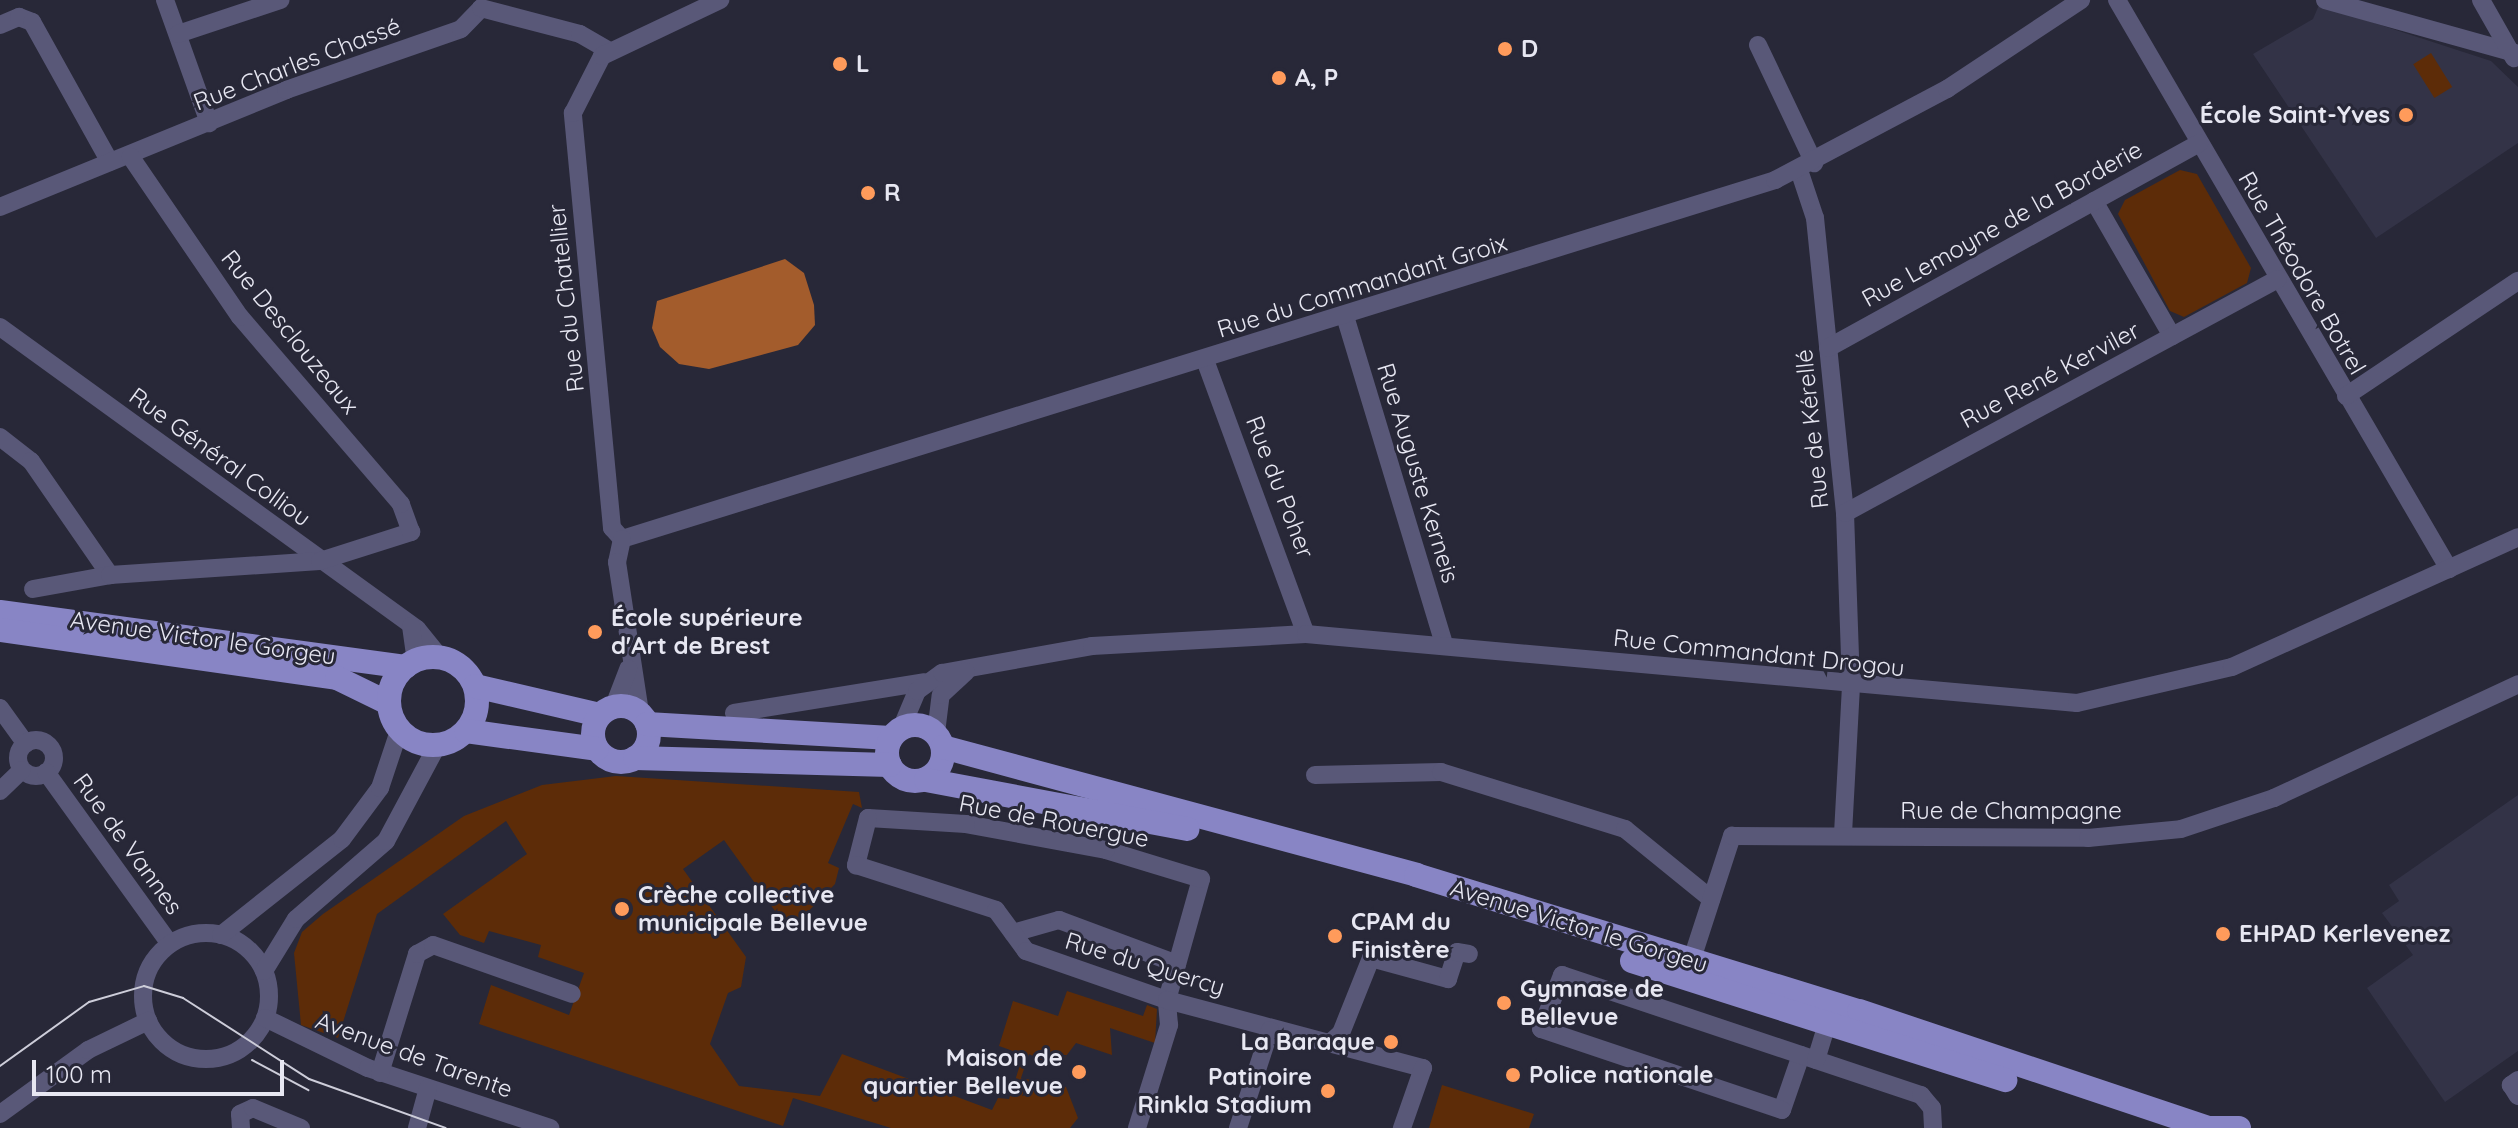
<!DOCTYPE html>
<meta charset="utf-8">
<style>
body{margin:0}
#map{position:relative;width:2518px;height:1128px;overflow:hidden;background:#282838;font-family:Quicksand,sans-serif}
div>[style]{position:absolute}
.built>*{inset:0;background:#333347}
.green>*{inset:0;background:#5d2c08;transform-origin:0 0}
.water>*{inset:0;background:#a35c2c}
.minor>*{height:18px;margin:-9px;padding:0 9px;transform-origin:9px;border-radius:9px;background:#595878}
.minor>.ring{margin:-9px;padding:0;box-sizing:content-box;background:none;border:18px solid #595878;border-radius:50%}
.major>*{height:24px;margin:-12px;padding:0 12px;transform-origin:12px;border-radius:12px;background:#8885c5}
.major>.ring{margin:-12px;padding:0;box-sizing:content-box;background:none;border:24px solid #8885c5;border-radius:50%}
.tram>*{height:2px;margin:-1px;padding:0 1px;transform-origin:1px;border-radius:1px;background:#cdcdd9}
.dots>*{width:22px;height:22px;translate:-50% -50%;box-sizing:border-box;border:4px solid #282838;border-radius:50%}
span{translate:-50% -50%;white-space:nowrap;text-align:center;line-height:1.15;-webkit-text-stroke:6px #282838;paint-order:stroke}
.poi-label{font-size:24px;color:#e7e7f2;font-weight:700}
.left{translate:0 -50%;text-align:left}
.right{translate:-100% -50%;text-align:right}
.street-label{font-size:24px;color:#e7e7f2}
.scale{position:absolute;left:32px;top:1060px;width:252px;height:36px;box-sizing:border-box;border:4px solid #e7e7f2;border-top:0;padding-left:10px;font-size:24px;line-height:28px;white-space:nowrap;color:#e7e7f2;-webkit-text-stroke:6px #282838;paint-order:stroke}
</style>
<div id="map">
<div class="built">
<div style="clip-path:polygon(2319px 5px,2491px 61px,2518px 87px,2518px 143px,2376px 238px,2253px 54px,2313px 19px)"></div>
<div style="clip-path:polygon(2518px 795px,2518px 1051px,2445px 1102px,2367px 988px,2413px 955px,2382px 913px,2399px 901px,2389px 885px)"></div>
</div>
<div class="green">
<div style="left:2431px;top:53px;width:40px;height:21px;rotate:58deg"></div>
<div style="clip-path:polygon(2180px 170px,2197px 174px,2251px 268px,2247px 283px,2184px 317px,2170px 311px,2118px 214px,2125px 200px)"></div>
<div style="clip-path:polygon(616px 776px,859px 792px,862px 808px,853px 804px,828px 863px,839px 868px,835px 884px,795px 925px,775px 911px,724px 840px,683px 869px,746px 957px,741px 987px,728px 993px,710px 1044px,739px 1086px,820px 1096px,842px 1054px,992px 1110px,998px 1098px,1009px 1099px,1020px 1065px,1010px 1061px,1013px 1051px,999px 1046px,1013px 1001px,1058px 1016px,1067px 991px,1143px 1016px,1147px 1005px,1157px 1009px,1155px 1043px,1110px 1028px,1112px 1055px,1076px 1043px,1057px 1068px,1029px 1054px,1021px 1078px,1066px 1087px,1078px 1118px,1070px 1128px,891px 1128px,793px 1098px,783px 1126px,479px 1024px,491px 985px,569px 1015px,584px 973px,538px 957px,541px 945px,489px 931px,484px 943px,460px 935px,443px 914px,527px 854px,506px 821px,377px 914px,338px 1038px,301px 1025px,294px 953px,302px 932px,323px 914px,464px 816px,542px 785px)"></div>
<div style="clip-path:polygon(1442px 1085px,1534px 1114px,1529px 1128px,1429px 1128px)"></div>
</div>
<div class="water">
<div style="clip-path:polygon(785px 259px,804px 273px,814px 305px,815px 325px,798px 345px,709px 369px,679px 364px,660px 347px,652px 328px,657px 301px)"></div>
</div>
<div class="minor">
<div style="left:165px;top:0;width:131px;rotate:70.3deg"></div>
<div style="left:2117px;top:0;width:659px;rotate:59.74deg"></div>
<div style="left:2325px;top:0;width:200px;rotate:15.6deg"></div>
<div style="left:2481px;top:0;width:67px;rotate:60.4deg"></div>
<div style="left:0;top:25px;width:21px;rotate:-23deg"></div>
<div style="left:19px;top:17px;width:14px;rotate:21deg"></div>
<div style="left:32px;top:22px;width:160px;rotate:60.9deg"></div>
<div style="left:178px;top:34px;width:108px;rotate:-18.4deg"></div>
<div style="left:1758px;top:45px;width:131px;rotate:64.6deg"></div>
<div style="left:1799px;top:170px;width:51px;rotate:71.6deg"></div>
<div style="left:1815px;top:218px;width:297px;rotate:84.2deg"></div>
<div style="left:1845px;top:513px;width:173px;rotate:88deg"></div>
<div style="left:1851px;top:686px;width:149px;rotate:93.1deg"></div>
<div style="left:2094px;top:201px;width:156px;rotate:60deg"></div>
<div style="left:0;top:207px;width:309px;rotate:-22.2deg"></div>
<div style="left:286px;top:90px;width:185px;rotate:-19.2deg"></div>
<div style="left:461px;top:29px;width:29px;rotate:-46deg"></div>
<div style="left:481px;top:8px;width:102px;rotate:14.7deg"></div>
<div style="left:580px;top:34px;width:34px;rotate:30deg"></div>
<div style="left:1345px;top:316px;width:343px;rotate:73.2deg"></div>
<div style="left:0;top:327px;width:515px;rotate:35.91deg"></div>
<div style="left:417px;top:629px;width:36px;rotate:51deg"></div>
<div style="left:1828px;top:348px;width:424px;rotate:-28.9deg"></div>
<div style="left:1205px;top:360px;width:292px;rotate:69.8deg"></div>
<div style="left:2346px;top:396px;width:207px;rotate:-33.8deg"></div>
<div style="left:0;top:437px;width:39px;rotate:38deg"></div>
<div style="left:31px;top:461px;width:139px;rotate:55.3deg"></div>
<div style="left:1845px;top:513px;width:492px;rotate:-28.4deg"></div>
<div style="left:622px;top:539px;width:1208px;rotate:-17.29deg"></div>
<div style="left:1775px;top:180px;width:195px;rotate:-27.9deg"></div>
<div style="left:1947px;top:89px;width:161px;rotate:-33.6deg"></div>
<div style="left:622px;top:539px;width:15px;rotate:-132deg"></div>
<div style="left:612px;top:528px;width:417px;rotate:-95.4deg"></div>
<div style="left:573px;top:113px;width:64px;rotate:-63deg"></div>
<div style="left:602px;top:56px;width:131px;rotate:-25.4deg"></div>
<div style="left:622px;top:539px;width:24px;rotate:102deg"></div>
<div style="left:617px;top:562px;width:153px;rotate:81.3deg"></div>
<div style="left:33px;top:589px;width:78px;rotate:-10.3deg"></div>
<div style="left:110px;top:575px;width:210px;rotate:-3.8deg"></div>
<div style="left:320px;top:561px;width:96px;rotate:-17.7deg"></div>
<div style="left:411px;top:532px;width:30px;rotate:-110deg"></div>
<div style="left:401px;top:504px;width:247px;rotate:-130.7deg"></div>
<div style="left:240px;top:317px;width:194px;rotate:-124.3deg"></div>
<div style="left:411px;top:626px;width:34px;rotate:82deg"></div>
<div style="left:614px;top:706px;width:40px;rotate:-69deg"></div>
<div style="left:0;top:708px;width:44px;rotate:54.2deg"></div>
<div style="left:734px;top:713px;width:193px;rotate:-9.2deg"></div>
<div style="left:901px;top:729px;width:41px;rotate:-67.2deg"></div>
<div style="left:917px;top:691px;width:31px;rotate:-36deg"></div>
<div style="left:942px;top:673px;width:152px;rotate:-10.2deg"></div>
<div style="left:1092px;top:646px;width:214px;rotate:-3.2deg"></div>
<div style="left:1306px;top:634px;width:774px;rotate:5.11deg"></div>
<div style="left:2077px;top:703px;width:159px;rotate:-13.1deg"></div>
<div style="left:2232px;top:667px;width:314px;rotate:-24.4deg"></div>
<div style="left:936px;top:733px;width:38px;rotate:-83deg"></div>
<div style="left:941px;top:695px;width:34px;rotate:-43deg"></div>
<div class="ring" style="left:18px;top:740px;width:18px;height:18px"></div>
<div style="left:46px;top:772px;width:212px;rotate:54.2deg"></div>
<div style="left:1315px;top:775px;width:126px;rotate:-1.4deg"></div>
<div style="left:1441px;top:772px;width:193px;rotate:17.2deg"></div>
<div style="left:1625px;top:829px;width:111px;rotate:39.1deg"></div>
<div style="left:0;top:791px;width:30px;rotate:-44deg"></div>
<div style="left:1013px;top:933px;width:48px;rotate:-15.8deg"></div>
<div style="left:1059px;top:920px;width:126px;rotate:20.4deg"></div>
<div class="ring" style="left:143px;top:933px;width:108px;height:108px"></div>
<div style="left:221px;top:935px;width:154px;rotate:-38.4deg"></div>
<div style="left:342px;top:839px;width:64px;rotate:-53.3deg"></div>
<div style="left:380px;top:788px;width:60px;rotate:-71.6deg"></div>
<div style="left:1691px;top:962px;width:133px;rotate:-72deg"></div>
<div style="left:1732px;top:836px;width:356px;rotate:0.3deg"></div>
<div style="left:2088px;top:838px;width:93px;rotate:-5.5deg"></div>
<div style="left:2181px;top:829px;width:98px;rotate:-18.4deg"></div>
<div style="left:2274px;top:798px;width:269px;rotate:-25deg"></div>
<div style="left:264px;top:971px;width:61px;rotate:-58.4deg"></div>
<div style="left:296px;top:919px;width:119px;rotate:-40.9deg"></div>
<div style="left:386px;top:841px;width:108px;rotate:-61.8deg"></div>
<div style="left:265px;top:1018px;width:114px;rotate:25.9deg"></div>
<div style="left:368px;top:1068px;width:192px;rotate:18.2deg"></div>
<div style="left:1330px;top:1043px;width:15px;rotate:-42deg"></div>
<div style="left:1341px;top:1033px;width:81px;rotate:-68.2deg"></div>
<div style="left:1371px;top:958px;width:80px;rotate:15.3deg"></div>
<div style="left:1448px;top:979px;width:28px;rotate:-72deg"></div>
<div style="left:1457px;top:952px;width:12px;rotate:9deg"></div>
<div style="left:1801px;top:1055px;width:58px;rotate:109.1deg"></div>
<div style="left:1782px;top:1110px;width:254px;rotate:-161.4deg"></div>
<div style="left:1541px;top:1029px;width:58px;rotate:-68.7deg"></div>
<div style="left:1562px;top:975px;width:379px;rotate:18.5deg"></div>
<div style="left:1921px;top:1095px;width:17px;rotate:50deg"></div>
<div style="left:1932px;top:1108px;width:20px;rotate:87deg"></div>
<div style="left:1816px;top:1060px;width:39px;rotate:-73deg"></div>
<div style="left:380px;top:1073px;width:125px;rotate:-72.7deg"></div>
<div style="left:417px;top:954px;width:18px;rotate:-29deg"></div>
<div style="left:433px;top:945px;width:147px;rotate:19.4deg"></div>
<div style="left:2518px;top:1080px;width:9px;rotate:144deg"></div>
<div style="left:2511px;top:1085px;width:13px;rotate:58deg"></div>
<div style="left:0;top:1114px;width:109px;rotate:-36deg"></div>
<div style="left:88px;top:1050px;width:67px;rotate:-25.8deg"></div>
<div style="left:241px;top:1128px;width:14px;rotate:-94deg"></div>
<div style="left:240px;top:1114px;width:14px;rotate:-25deg"></div>
<div style="left:253px;top:1108px;width:52px;rotate:22.6deg"></div>
<div style="left:417px;top:1128px;width:41px;rotate:-74.6deg"></div>
<div style="left:1137px;top:1128px;width:108px;rotate:-72.7deg"></div>
<div style="left:1169px;top:1025px;width:25px;rotate:-95deg"></div>
<div style="left:1167px;top:1000px;width:126px;rotate:-74.3deg"></div>
<div style="left:1201px;top:879px;width:99px;rotate:-163deg"></div>
<div style="left:1106px;top:850px;width:142px;rotate:-169.5deg"></div>
<div style="left:966px;top:824px;width:98px;rotate:-176.5deg"></div>
<div style="left:868px;top:818px;width:49px;rotate:104.3deg"></div>
<div style="left:856px;top:865px;width:147px;rotate:17.8deg"></div>
<div style="left:996px;top:910px;width:51px;rotate:53.8deg"></div>
<div style="left:1026px;top:951px;width:149px;rotate:19.2deg"></div>
<div style="left:1167px;top:1000px;width:265px;rotate:14.9deg"></div>
<div style="left:1423px;top:1068px;width:64px;rotate:109.3deg"></div>
<div style="left:1238px;top:1128px;width:103px;rotate:-71.9deg"></div>
</div>
<div class="major">
<div style="left:0;top:612px;width:409px;rotate:7.7deg"></div>
<div style="left:0;top:630px;width:340px;rotate:8.1deg"></div>
<div style="left:337px;top:678px;width:57px;rotate:26.1deg"></div>
<div class="ring" style="left:389px;top:657px;width:64px;height:64px"></div>
<div style="left:475px;top:686px;width:128px;rotate:13.1deg"></div>
<div class="ring" style="left:593px;top:706px;width:32px;height:32px"></div>
<div style="left:647px;top:724px;width:244px;rotate:3.3deg"></div>
<div class="ring" style="left:887px;top:725px;width:32px;height:32px"></div>
<div style="left:466px;top:731px;width:132px;rotate:7.8deg"></div>
<div style="left:943px;top:747px;width:490px;rotate:15.1deg"></div>
<div style="left:1416px;top:875px;width:463px;rotate:17.1deg"></div>
<div style="left:1859px;top:1011px;width:368px;rotate:18.5deg"></div>
<div style="left:635px;top:758px;width:255px;rotate:1.6deg"></div>
<div style="left:926px;top:780px;width:266px;rotate:10.6deg"></div>
<div style="left:1632px;top:961px;width:392px;rotate:17.7deg"></div>
<div style="left:2207px;top:1128px;width:32px"></div>
</div>
<div class="tram">
<div style="left:252px;top:1060px;width:64px;rotate:28.2deg"></div>
<div style="left:0;top:1066px;width:110px;rotate:-35.7deg"></div>
<div style="left:89px;top:1002px;width:57px;rotate:-16.2deg"></div>
<div style="left:144px;top:986px;width:41px;rotate:17.1deg"></div>
<div style="left:183px;top:998px;width:150px;rotate:32.7deg"></div>
<div style="left:309px;top:1079px;width:145px;rotate:19.7deg"></div>
</div>
<div class="dots">
<div style="left:1505px;top:49px;background:#ff9b5b"></div>
<div style="left:840px;top:64px;background:#ff9b5b"></div>
<div style="left:1279px;top:78px;background:#ff9b5b"></div>
<div style="left:2406px;top:115px;background:#ff9b5b"></div>
<div style="left:868px;top:193px;background:#ff9b5b"></div>
<div style="left:595px;top:632px;background:#ff9b5b"></div>
<div style="left:622px;top:909px;background:#ff9b5b"></div>
<div style="left:2223px;top:934px;background:#ff9b5b"></div>
<div style="left:1335px;top:936px;background:#ff9b5b"></div>
<div style="left:1504px;top:1003px;background:#ff9b5b"></div>
<div style="left:1391px;top:1042px;background:#ff9b5b"></div>
<div style="left:1079px;top:1072px;background:#ff9b5b"></div>
<div style="left:1513px;top:1075px;background:#ff9b5b"></div>
<div style="left:1328px;top:1091px;background:#ff9b5b"></div>
</div>
<div class="poi-label">
<span class="left" style="left:1521px;top:49px">D</span>
<span class="left" style="left:856px;top:64px">L</span>
<span class="left" style="left:1295px;top:78px">A, P</span>
<span class="right" style="left:2390px;top:115px">École Saint-Yves</span>
<span class="left" style="left:884px;top:193px">R</span>
<span class="left" style="left:611px;top:632px">École supérieure<br>d'Art de Brest</span>
<span class="left" style="left:638px;top:909px">Crèche collective<br>municipale Bellevue</span>
<span class="left" style="left:1351px;top:936px">CPAM du<br>Finistère</span>
<span class="left" style="left:2239px;top:934px">EHPAD Kerlevenez</span>
<span class="left" style="left:1520px;top:1003px">Gymnase de<br>Bellevue</span>
<span class="right" style="left:1375px;top:1042px">La Baraque</span>
<span class="right" style="left:1063px;top:1072px">Maison de<br>quartier Bellevue</span>
<span class="left" style="left:1529px;top:1075px">Police nationale</span>
<span class="right" style="left:1312px;top:1091px">Patinoire<br>Rinkla Stadium</span>
</div>
<div class="street-label">
<span style="left:297px;top:64px;rotate:-21deg">Rue Charles Chassé</span>
<span style="left:2002px;top:224px;rotate:-29deg">Rue Lemoyne de la Borderie</span>
<span style="left:2302px;top:273px;rotate:60deg">Rue Théodore Botrel</span>
<span style="left:1362px;top:286px;rotate:-17deg">Rue du Commandant Groix</span>
<span style="left:566px;top:298px;rotate:-96deg">Rue du Chatellier</span>
<span style="left:290px;top:332px;rotate:51deg">Rue Desclouzeaux</span>
<span style="left:2050px;top:375px;rotate:-28deg">Rue René Kerviler</span>
<span style="left:1812px;top:429px;rotate:-96deg">Rue de Kérellé</span>
<span style="left:220px;top:457px;rotate:36deg">Rue Général Colliou</span>
<span style="left:1418px;top:473px;rotate:73deg">Rue Auguste Kerneis</span>
<span style="left:1280px;top:487px;rotate:69deg">Rue du Poher</span>
<span style="left:203px;top:638px;rotate:8deg">Avenue Victor le Gorgeu</span>
<span style="left:1759px;top:653px;rotate:6deg">Rue Commandant Drogou</span>
<span style="left:2011px;top:811px">Rue de Champagne</span>
<span style="left:1054px;top:821px;rotate:11deg">Rue de Rouergue</span>
<span style="left:128px;top:844px;rotate:54deg">Rue de Vannes</span>
<span style="left:1579px;top:926px;rotate:17deg">Avenue Victor le Gorgeu</span>
<span style="left:1145px;top:964px;rotate:17deg">Rue du Quercy</span>
<span style="left:414px;top:1055px;rotate:20deg">Avenue de Tarente</span>
</div>
<div class="scale">100 m</div>
</div>
